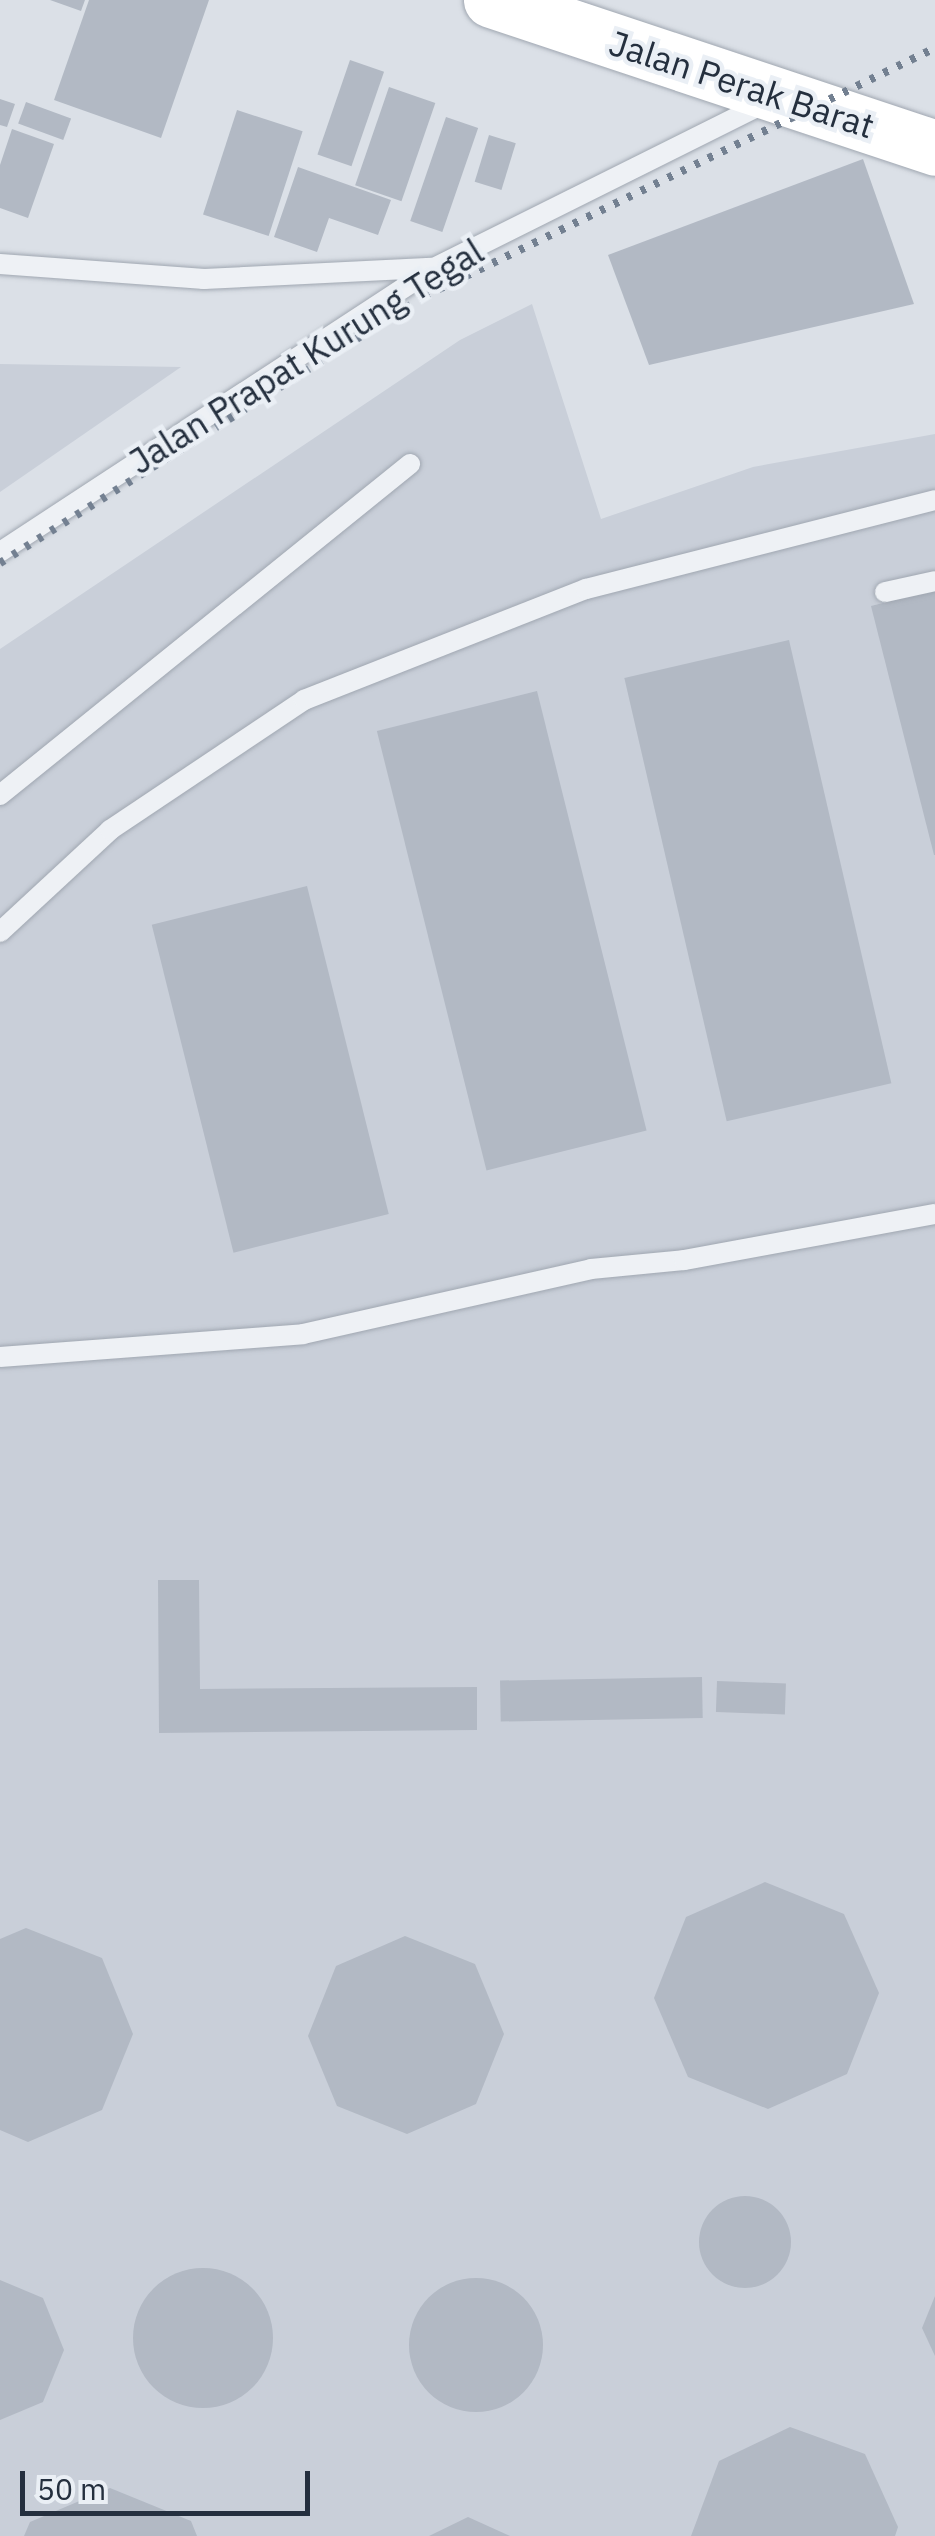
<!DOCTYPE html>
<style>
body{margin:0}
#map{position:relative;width:935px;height:2536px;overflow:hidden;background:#dbe0e7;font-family:"IBM Plex Sans",sans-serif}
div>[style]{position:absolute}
.built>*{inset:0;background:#c9cfd9}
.building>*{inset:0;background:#b2b9c4;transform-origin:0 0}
.round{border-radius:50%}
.roads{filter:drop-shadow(0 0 2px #a0a7b1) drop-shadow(0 0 2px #a0a7b1)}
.lane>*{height:20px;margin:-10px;padding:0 10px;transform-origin:10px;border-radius:10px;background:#eef1f5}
.highway>*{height:55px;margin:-27.5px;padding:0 27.5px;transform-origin:27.5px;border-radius:27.5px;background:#fff}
.rail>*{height:8px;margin-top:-4px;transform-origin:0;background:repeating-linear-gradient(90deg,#738091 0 5px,transparent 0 15px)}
span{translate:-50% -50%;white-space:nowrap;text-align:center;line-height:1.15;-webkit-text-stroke:9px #eaeff5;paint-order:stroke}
.street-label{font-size:35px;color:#242f3e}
.scale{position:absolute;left:20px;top:2471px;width:290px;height:45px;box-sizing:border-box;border:5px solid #242f3e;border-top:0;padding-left:12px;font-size:30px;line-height:35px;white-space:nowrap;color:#242f3e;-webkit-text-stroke:8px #eaeff5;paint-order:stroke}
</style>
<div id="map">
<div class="built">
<div style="clip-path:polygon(532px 304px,601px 519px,753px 467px,935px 434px,935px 2536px,0 2536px,0 649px,460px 340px)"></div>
<div style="clip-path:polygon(0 364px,181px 367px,0 492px)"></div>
</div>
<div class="building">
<div style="clip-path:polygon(50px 0,85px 0,81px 11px)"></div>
<div style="clip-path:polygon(89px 0,209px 0,161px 138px,54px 100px)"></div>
<div style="left:350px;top:60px;width:36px;height:100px;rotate:19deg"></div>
<div style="left:389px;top:87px;width:49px;height:104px;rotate:19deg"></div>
<div style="clip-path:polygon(0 99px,15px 104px,7px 127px,0 125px)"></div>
<div style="left:26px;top:102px;width:48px;height:23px;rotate:20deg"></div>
<div style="left:237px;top:110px;width:69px;height:110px;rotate:18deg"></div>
<div style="left:446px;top:117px;width:34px;height:110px;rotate:19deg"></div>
<div style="clip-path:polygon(12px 129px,54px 144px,28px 218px,0 208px,0 165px)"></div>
<div style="left:489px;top:135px;width:28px;height:49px;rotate:17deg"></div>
<div style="clip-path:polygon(863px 159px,914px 304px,649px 365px,608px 255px)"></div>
<div style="clip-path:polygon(298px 167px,391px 200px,378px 235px,329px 218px,317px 252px,274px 237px)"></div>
<div style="clip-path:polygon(935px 590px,935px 855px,934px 855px,871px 606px)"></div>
<div style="left:789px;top:640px;width:455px;height:169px;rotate:77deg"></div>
<div style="left:537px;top:691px;width:453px;height:165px;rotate:76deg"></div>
<div style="left:307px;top:886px;width:338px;height:160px;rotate:76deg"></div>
<div style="clip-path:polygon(158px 1580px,199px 1580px,200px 1689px,477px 1687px,477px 1730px,159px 1733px)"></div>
<div style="left:702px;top:1677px;width:41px;height:202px;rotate:89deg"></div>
<div style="left:717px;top:1681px;width:69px;height:31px;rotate:2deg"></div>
<div style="clip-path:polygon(765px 1882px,844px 1914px,879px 1993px,847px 2074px,768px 2109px,688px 2077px,654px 1998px,686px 1917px)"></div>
<div style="clip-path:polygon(26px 1928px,102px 1958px,133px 2034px,102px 2110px,28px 2142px,0 2130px,0 1939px)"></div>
<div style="clip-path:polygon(405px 1936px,475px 1964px,504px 2034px,476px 2104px,407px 2134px,337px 2106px,308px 2036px,336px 1966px)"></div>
<div class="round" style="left:699px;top:2196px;width:92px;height:92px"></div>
<div class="round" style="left:133px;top:2268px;width:140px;height:140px"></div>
<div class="round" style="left:409px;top:2278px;width:134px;height:134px"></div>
<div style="clip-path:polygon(0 2280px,43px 2298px,64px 2350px,43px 2402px,0 2420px)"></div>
<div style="clip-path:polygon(935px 2296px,935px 2356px,922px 2328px)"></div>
<div style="clip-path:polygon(790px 2427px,865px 2454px,898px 2527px,895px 2536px,691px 2536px,719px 2461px)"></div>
<div style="clip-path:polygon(110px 2488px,191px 2521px,197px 2536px,24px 2536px,30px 2522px)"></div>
<div style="clip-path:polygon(468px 2517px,510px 2536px,429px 2536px)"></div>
</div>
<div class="roads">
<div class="lane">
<div style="left:0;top:264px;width:205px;rotate:4.2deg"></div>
<div style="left:204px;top:279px;width:228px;rotate:-2.8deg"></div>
<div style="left:0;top:552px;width:519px;rotate:-33.2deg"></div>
<div style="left:434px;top:268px;width:374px;rotate:-26.5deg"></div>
<div style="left:885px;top:592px;width:51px;rotate:-12.4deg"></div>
<div style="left:0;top:795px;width:527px;rotate:-38.91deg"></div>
<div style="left:0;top:932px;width:150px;rotate:-42.8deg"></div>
<div style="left:110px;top:830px;width:234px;rotate:-33.8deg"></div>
<div style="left:304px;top:700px;width:303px;rotate:-21.5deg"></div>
<div style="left:586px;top:589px;width:360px;rotate:-14.3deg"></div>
<div style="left:0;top:1357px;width:304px;rotate:-4.3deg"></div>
<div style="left:303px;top:1334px;width:295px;rotate:-12.7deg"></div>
<div style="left:591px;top:1269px;width:93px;rotate:-5.5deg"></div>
<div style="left:684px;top:1260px;width:255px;rotate:-10.4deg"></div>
</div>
<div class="highway">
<div style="left:491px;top:0;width:468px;rotate:18.4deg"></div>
</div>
</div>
<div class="rail">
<div style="left:0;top:563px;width:502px;rotate:-32.14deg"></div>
<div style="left:425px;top:296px;width:567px;rotate:-25.93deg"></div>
</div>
<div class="street-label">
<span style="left:742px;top:84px;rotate:18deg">Jalan Perak Barat</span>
<span style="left:306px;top:356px;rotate:-32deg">Jalan Prapat Kurung Tegal</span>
</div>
<div class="scale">50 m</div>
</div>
